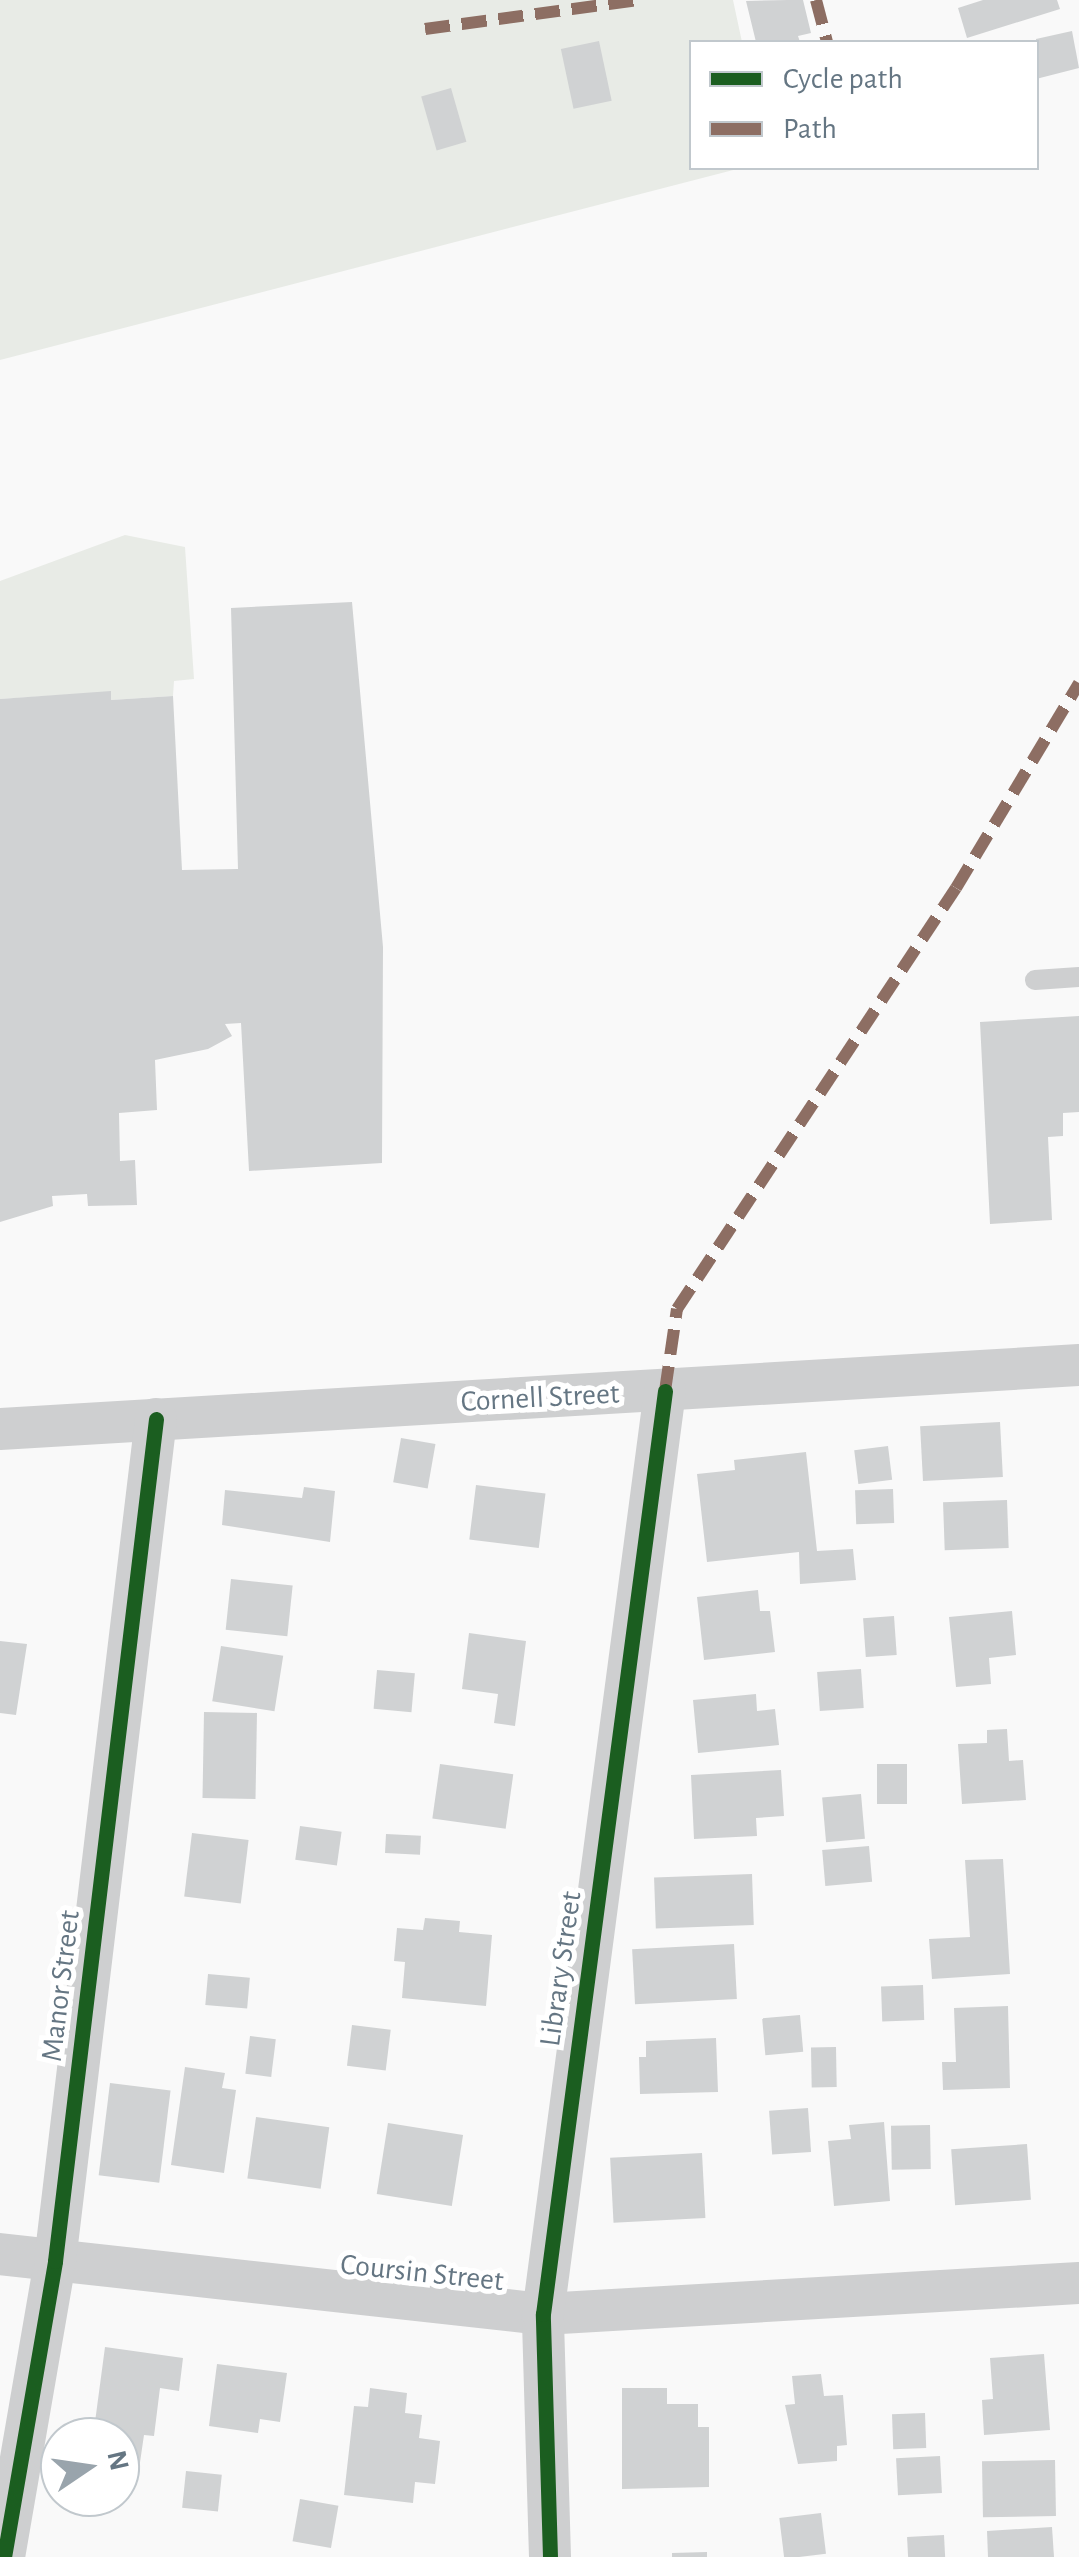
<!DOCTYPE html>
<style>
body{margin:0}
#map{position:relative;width:1079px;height:2557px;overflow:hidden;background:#f9f9f9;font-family:"Alegreya Sans",sans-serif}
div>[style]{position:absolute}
.green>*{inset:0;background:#e8ebe6}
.building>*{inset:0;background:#d0d2d3;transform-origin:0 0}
.lane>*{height:20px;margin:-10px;padding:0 10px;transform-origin:10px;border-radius:10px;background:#cecfd0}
.street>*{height:42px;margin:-21px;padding:0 21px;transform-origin:21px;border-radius:21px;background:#cecfd0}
.quiet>*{height:12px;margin-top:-6px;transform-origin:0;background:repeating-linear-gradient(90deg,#8d6e63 0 25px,transparent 0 37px)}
.cycleway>*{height:15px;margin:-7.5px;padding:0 7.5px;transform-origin:7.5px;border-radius:7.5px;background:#1b5e20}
span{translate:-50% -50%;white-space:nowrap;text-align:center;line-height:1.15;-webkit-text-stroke:10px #fff;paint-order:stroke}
.street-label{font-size:30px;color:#657683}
.legend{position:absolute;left:689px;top:40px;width:350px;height:130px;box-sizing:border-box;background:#fff;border:2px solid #c1c8cd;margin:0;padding:12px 18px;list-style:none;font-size:30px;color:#657683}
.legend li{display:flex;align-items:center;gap:20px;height:50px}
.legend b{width:50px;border:2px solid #c1c8cd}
.north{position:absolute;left:40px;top:2417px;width:100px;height:100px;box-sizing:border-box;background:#fff;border:2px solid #c1c8cd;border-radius:50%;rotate:77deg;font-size:28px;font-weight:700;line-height:40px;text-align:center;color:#657683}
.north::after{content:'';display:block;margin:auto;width:35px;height:45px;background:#99a4ac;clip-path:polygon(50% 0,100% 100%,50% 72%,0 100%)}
</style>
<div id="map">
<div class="green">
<div style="clip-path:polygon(0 0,733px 0,742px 42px,692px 42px,692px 168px,741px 168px,0 360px)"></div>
<div style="clip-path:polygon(125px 535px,185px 547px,194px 679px,174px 681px,173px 696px,111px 700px,111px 692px,0 699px,0 581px)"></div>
</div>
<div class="building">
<div style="clip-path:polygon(788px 0,803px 0,811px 33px,798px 36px,800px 42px,756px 42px,746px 1px)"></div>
<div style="clip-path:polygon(983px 0,1057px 0,1060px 9px,967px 38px,958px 8px)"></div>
<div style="clip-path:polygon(1072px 31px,1079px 68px,1036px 79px,1036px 39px)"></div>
<div style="left:599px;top:41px;width:61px;height:39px;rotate:78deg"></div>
<div style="left:451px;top:88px;width:56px;height:31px;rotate:74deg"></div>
<div style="clip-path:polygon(352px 602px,383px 947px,382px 1163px,249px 1171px,241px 1023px,225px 1024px,232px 1036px,208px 1049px,155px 1060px,157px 1110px,119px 1113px,120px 1161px,135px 1160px,137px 1205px,88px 1206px,87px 1194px,52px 1196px,53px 1206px,0 1222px,0 699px,111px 691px,111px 700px,173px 696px,182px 870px,238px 869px,231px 608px)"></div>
<div style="clip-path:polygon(1079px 1016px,1079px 1112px,1063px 1113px,1063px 1136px,1048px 1137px,1052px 1220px,990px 1224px,980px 1022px)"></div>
<div style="left:1000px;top:1422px;width:55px;height:80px;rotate:87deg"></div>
<div style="left:401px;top:1438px;width:35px;height:45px;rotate:10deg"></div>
<div style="left:888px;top:1446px;width:34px;height:34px;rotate:83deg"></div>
<div style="clip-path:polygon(806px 1452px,817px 1551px,853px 1549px,856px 1580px,800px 1584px,799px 1552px,707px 1562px,697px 1474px,735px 1470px,734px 1460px)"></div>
<div style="left:476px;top:1485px;width:70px;height:55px;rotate:7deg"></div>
<div style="clip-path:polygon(304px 1487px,335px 1491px,330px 1542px,222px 1525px,225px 1490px,302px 1498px)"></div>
<div style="left:893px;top:1489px;width:34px;height:38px;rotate:88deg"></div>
<div style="left:1007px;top:1500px;width:48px;height:64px;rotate:88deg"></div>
<div style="left:231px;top:1579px;width:62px;height:51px;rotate:6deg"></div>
<div style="clip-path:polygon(758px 1590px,760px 1611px,770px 1611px,775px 1652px,704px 1660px,697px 1597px)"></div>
<div style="clip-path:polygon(1012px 1611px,1016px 1655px,989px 1658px,991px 1684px,956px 1687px,949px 1617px)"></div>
<div style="left:894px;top:1616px;width:39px;height:31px;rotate:86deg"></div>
<div style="clip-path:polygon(469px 1633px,526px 1641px,515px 1726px,494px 1723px,498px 1694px,462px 1689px)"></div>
<div style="clip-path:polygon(0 1641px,27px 1644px,16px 1715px,0 1713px)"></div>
<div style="left:221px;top:1646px;width:63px;height:56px;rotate:9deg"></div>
<div style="left:861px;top:1669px;width:39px;height:44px;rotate:86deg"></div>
<div style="left:377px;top:1670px;width:38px;height:39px;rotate:5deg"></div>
<div style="clip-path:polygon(756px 1694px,757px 1711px,775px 1709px,779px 1745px,698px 1753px,693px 1700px)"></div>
<div style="left:204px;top:1712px;width:53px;height:86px;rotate:1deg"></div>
<div style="clip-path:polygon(1007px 1729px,1009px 1761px,1023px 1760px,1026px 1800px,962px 1804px,958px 1744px,987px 1743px,987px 1730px)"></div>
<div style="left:440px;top:1764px;width:74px;height:55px;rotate:8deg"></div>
<div style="left:877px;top:1764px;width:30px;height:40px"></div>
<div style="clip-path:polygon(781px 1770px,784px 1816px,756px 1818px,757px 1836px,694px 1839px,691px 1775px)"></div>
<div style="left:861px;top:1794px;width:45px;height:39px;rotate:85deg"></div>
<div style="left:300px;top:1826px;width:42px;height:34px;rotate:8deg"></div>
<div style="left:192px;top:1833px;width:57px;height:64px;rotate:7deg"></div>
<div style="left:386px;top:1834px;width:35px;height:19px;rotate:3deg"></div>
<div style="left:869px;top:1846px;width:36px;height:47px;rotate:85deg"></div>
<div style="clip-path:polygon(1003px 1859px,1010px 1974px,932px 1979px,929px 1939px,970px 1937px,965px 1860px)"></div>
<div style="left:752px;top:1874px;width:51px;height:98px;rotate:88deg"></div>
<div style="clip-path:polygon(425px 1918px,460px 1921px,459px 1932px,492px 1935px,486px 2006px,402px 1998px,405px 1962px,394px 1961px,397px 1928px,423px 1930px)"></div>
<div style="left:734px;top:1944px;width:55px;height:102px;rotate:87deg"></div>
<div style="left:208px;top:1974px;width:42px;height:31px;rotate:5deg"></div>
<div style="left:923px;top:1985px;width:35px;height:42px;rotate:88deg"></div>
<div style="clip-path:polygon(1008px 2006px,1010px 2088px,943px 2090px,942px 2062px,956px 2062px,954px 2008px)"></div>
<div style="left:800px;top:2015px;width:37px;height:38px;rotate:85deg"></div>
<div style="left:352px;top:2025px;width:39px;height:41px;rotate:7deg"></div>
<div style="left:250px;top:2036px;width:26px;height:38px;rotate:7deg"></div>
<div style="clip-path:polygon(716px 2038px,718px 2092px,640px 2094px,639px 2057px,646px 2057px,646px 2041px)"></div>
<div style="left:836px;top:2047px;width:40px;height:25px;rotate:89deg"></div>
<div style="clip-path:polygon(185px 2067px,225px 2073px,222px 2088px,236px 2090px,224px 2173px,171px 2165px)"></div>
<div style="left:110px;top:2083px;width:61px;height:93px;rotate:7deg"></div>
<div style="left:808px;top:2108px;width:44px;height:39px;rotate:86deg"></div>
<div style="left:256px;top:2117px;width:74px;height:62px;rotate:8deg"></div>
<div style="clip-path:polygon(884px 2122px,890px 2201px,834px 2206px,828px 2141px,851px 2139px,849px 2125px)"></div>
<div style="left:388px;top:2123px;width:76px;height:72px;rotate:9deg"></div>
<div style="left:930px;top:2125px;width:44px;height:39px;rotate:89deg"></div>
<div style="left:1027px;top:2144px;width:56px;height:76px;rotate:86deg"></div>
<div style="left:702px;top:2153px;width:65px;height:92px;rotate:87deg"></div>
<div style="clip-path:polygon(105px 2347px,183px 2358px,179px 2391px,160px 2388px,154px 2436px,144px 2435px,138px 2476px,120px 2473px,120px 2437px,101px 2437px,103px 2423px,95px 2422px)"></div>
<div style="clip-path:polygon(1044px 2354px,1050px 2430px,984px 2435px,982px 2400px,993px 2399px,990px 2358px)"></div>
<div style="clip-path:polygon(217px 2364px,287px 2373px,280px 2422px,260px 2419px,258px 2433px,209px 2426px)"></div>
<div style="clip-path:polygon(821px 2374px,824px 2396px,843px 2395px,847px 2445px,837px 2446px,837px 2461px,798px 2464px,785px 2405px,795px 2404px,792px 2376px)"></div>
<div style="clip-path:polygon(370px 2388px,407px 2393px,405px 2413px,422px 2415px,419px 2438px,440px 2441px,435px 2484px,415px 2482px,413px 2503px,344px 2495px,354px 2406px,368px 2407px)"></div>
<div style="clip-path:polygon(622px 2388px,667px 2388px,667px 2404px,698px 2404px,698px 2427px,709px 2427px,709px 2487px,622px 2489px)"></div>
<div style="left:925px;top:2413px;width:35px;height:33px;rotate:88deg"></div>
<div style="left:940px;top:2456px;width:37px;height:44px;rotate:87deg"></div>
<div style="left:1055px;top:2460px;width:56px;height:73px;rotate:89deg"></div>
<div style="left:186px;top:2471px;width:36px;height:37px;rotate:6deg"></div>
<div style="left:300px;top:2499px;width:39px;height:43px;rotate:10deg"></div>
<div style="left:821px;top:2513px;width:41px;height:42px;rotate:83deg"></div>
<div style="clip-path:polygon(1052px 2527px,1054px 2557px,988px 2557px,987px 2531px)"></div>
<div style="left:944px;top:2535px;width:22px;height:37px;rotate:87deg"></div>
<div style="clip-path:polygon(707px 2552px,707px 2557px,672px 2557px,672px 2553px)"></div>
</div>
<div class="lane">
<div style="left:1035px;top:980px;width:44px;rotate:-3.9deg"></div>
</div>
<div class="street">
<div style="left:0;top:1429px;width:1081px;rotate:-3.39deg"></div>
<div style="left:0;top:2254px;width:546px;rotate:6.31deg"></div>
<div style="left:543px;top:2314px;width:537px;rotate:-3.31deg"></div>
<div style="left:4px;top:2557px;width:300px;rotate:-80.2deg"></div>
<div style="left:55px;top:2261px;width:848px;rotate:-83.16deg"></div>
<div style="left:550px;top:2557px;width:243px;rotate:-91.7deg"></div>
<div style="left:543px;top:2314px;width:931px;rotate:-82.47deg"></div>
</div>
<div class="quiet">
<div style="left:816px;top:0;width:43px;rotate:75.3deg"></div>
<div style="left:425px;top:29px;width:217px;rotate:-7.7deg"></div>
<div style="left:665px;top:1391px;width:83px;rotate:-81.7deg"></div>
<div style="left:677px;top:1309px;width:505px;rotate:-56.47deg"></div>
<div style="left:956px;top:888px;width:239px;rotate:-59deg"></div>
</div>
<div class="cycleway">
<div style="left:4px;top:2557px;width:300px;rotate:-80.2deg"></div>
<div style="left:55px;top:2261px;width:848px;rotate:-83.16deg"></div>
<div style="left:550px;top:2557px;width:243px;rotate:-91.7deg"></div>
<div style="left:543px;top:2314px;width:931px;rotate:-82.47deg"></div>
</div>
<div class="street-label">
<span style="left:540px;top:1398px;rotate:-3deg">Cornell Street</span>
<span style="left:561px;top:1969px;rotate:-82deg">Library Street</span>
<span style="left:61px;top:1986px;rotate:-83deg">Manor Street</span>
<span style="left:422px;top:2273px;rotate:6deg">Coursin Street</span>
</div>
<ul class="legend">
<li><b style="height:12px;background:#1b5e20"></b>Cycle path</li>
<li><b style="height:12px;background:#8d6e63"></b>Path</li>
</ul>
<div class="north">N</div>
</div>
